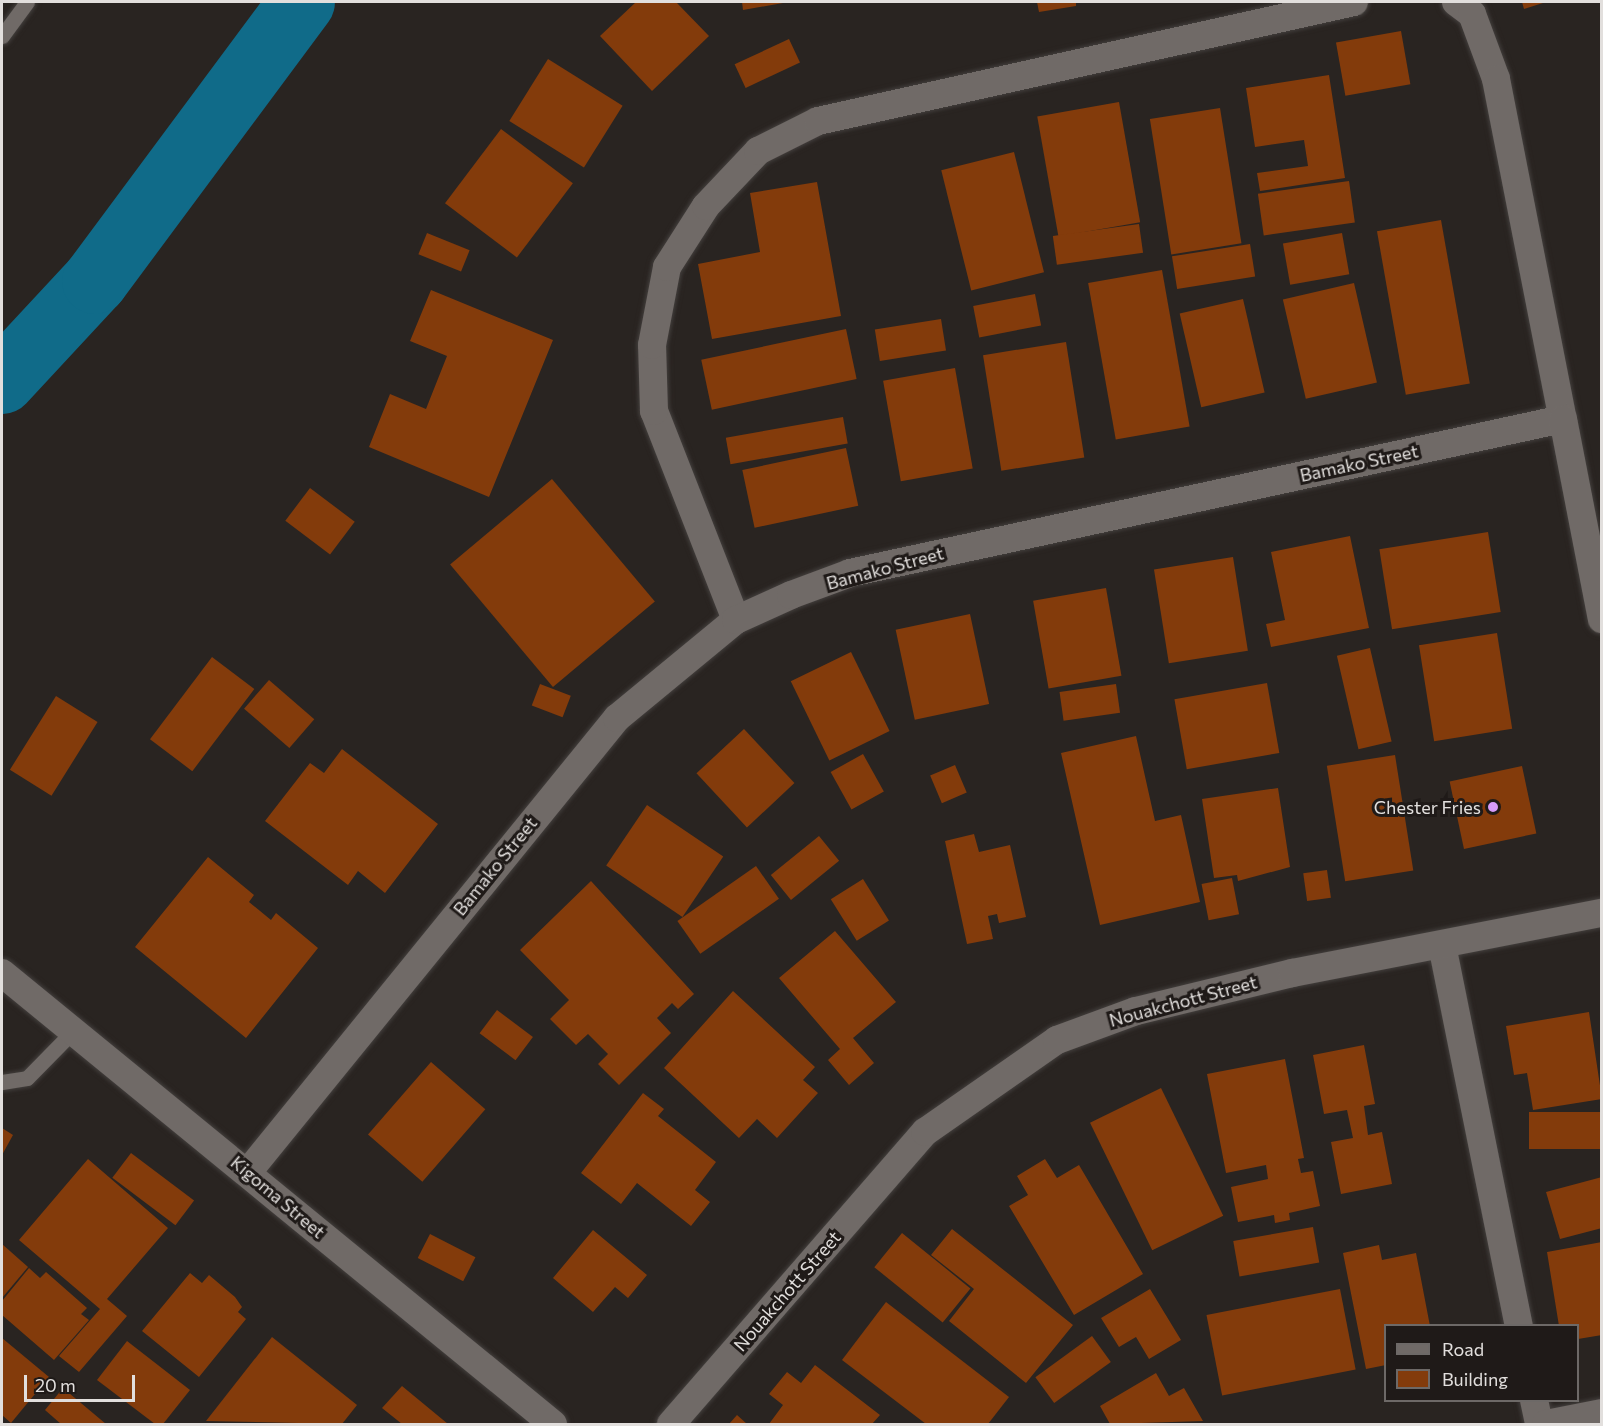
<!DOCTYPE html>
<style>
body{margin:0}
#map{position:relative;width:1603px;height:1426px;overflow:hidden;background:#292421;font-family:Commissioner,sans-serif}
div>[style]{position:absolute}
.river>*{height:66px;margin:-33px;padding:0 33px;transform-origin:33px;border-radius:33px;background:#106b89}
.building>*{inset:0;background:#833b0b;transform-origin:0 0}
.roads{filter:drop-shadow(0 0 2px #433f3d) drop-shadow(0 0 2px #433f3d)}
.service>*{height:15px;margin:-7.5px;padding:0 7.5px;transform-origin:7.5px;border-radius:7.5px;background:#706a67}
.minor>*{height:28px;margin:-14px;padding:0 14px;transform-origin:14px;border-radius:14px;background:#706a67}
.dots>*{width:16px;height:16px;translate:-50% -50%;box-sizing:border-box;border:3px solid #1f1a18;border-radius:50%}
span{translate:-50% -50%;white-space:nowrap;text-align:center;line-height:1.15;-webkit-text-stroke:6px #1f1a18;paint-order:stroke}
.street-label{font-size:18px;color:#e2dfdd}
.poi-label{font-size:18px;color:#e2dfdd}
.right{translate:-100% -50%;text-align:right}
.frame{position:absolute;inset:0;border:3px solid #e2dfdd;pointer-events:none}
.legend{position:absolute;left:1384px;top:1324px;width:195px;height:78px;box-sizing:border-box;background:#1f1a18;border:2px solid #6d6967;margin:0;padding:8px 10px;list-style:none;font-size:18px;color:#e2dfdd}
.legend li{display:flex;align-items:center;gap:12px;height:30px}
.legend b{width:30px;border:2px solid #6d6967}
.scale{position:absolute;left:24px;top:1375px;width:111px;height:27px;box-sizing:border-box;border:3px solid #e2dfdd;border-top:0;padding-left:8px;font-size:18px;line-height:21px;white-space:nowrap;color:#e2dfdd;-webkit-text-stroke:4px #1f1a18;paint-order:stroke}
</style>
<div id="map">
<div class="river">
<div style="left:2px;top:381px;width:137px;rotate:-47.1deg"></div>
<div style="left:95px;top:281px;width:347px;rotate:-53.4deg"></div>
</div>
<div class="building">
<div style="clip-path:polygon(636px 2px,676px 2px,709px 36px,652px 91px,600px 36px)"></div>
<div style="clip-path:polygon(742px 2px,782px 2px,783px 3px,743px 10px)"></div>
<div style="clip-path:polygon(1037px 2px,1076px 2px,1076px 6px,1039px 12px)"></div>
<div style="clip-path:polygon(1522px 2px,1546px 2px,1524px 9px)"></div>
<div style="left:1401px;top:31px;width:54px;height:66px;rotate:80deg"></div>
<div style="left:789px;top:39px;width:26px;height:60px;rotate:65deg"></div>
<div style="left:548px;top:59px;width:88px;height:73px;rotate:32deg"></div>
<div style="clip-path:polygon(1329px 75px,1345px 178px,1260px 191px,1257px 173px,1308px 166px,1304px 140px,1255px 147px,1246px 88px)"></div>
<div style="left:1119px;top:102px;width:122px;height:83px;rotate:80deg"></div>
<div style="left:1220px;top:108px;width:137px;height:71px;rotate:81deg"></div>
<div style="left:501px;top:129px;width:90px;height:93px;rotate:37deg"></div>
<div style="left:1014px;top:152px;width:124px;height:75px;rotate:76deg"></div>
<div style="left:1349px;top:181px;width:42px;height:92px;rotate:82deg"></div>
<div style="clip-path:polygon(817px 182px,841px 316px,712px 339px,698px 264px,760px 252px,750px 193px)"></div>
<div style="left:1441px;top:220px;width:166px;height:65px;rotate:80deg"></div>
<div style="left:1139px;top:224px;width:29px;height:87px;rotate:82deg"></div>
<div style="left:427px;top:233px;width:46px;height:23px;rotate:22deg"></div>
<div style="left:1342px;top:233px;width:42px;height:60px;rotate:80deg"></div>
<div style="left:1250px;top:244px;width:33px;height:79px;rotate:81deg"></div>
<div style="left:1162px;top:270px;width:159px;height:75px;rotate:80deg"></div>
<div style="left:1354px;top:283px;width:102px;height:73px;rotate:77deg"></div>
<div style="clip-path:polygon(431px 290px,553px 340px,489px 497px,369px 447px,390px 394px,426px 409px,447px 356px,410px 341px)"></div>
<div style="left:1035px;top:294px;width:32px;height:63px;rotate:79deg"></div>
<div style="left:1243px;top:299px;width:96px;height:65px;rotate:77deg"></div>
<div style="left:941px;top:319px;width:32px;height:67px;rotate:81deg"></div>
<div style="left:846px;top:329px;width:51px;height:148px;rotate:78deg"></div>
<div style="left:1066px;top:342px;width:117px;height:84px;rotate:81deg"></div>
<div style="left:955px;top:368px;width:102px;height:73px;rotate:80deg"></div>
<div style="left:843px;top:417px;width:27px;height:119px;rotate:80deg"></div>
<div style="left:846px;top:448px;width:59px;height:106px;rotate:78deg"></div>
<div style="left:552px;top:479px;width:160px;height:133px;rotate:50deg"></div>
<div style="left:310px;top:488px;width:56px;height:41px;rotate:37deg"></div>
<div style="left:1488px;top:532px;width:81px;height:110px;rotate:81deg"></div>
<div style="clip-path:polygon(1350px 536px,1369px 628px,1271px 647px,1266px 624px,1285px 620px,1271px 552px)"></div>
<div style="left:1233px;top:557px;width:95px;height:80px;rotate:81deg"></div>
<div style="left:1106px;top:588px;width:89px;height:74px;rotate:80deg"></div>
<div style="left:970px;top:614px;width:92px;height:76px;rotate:78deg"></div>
<div style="left:1497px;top:633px;width:97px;height:79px;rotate:81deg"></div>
<div style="left:1370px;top:648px;width:96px;height:34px;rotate:77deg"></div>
<div style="left:851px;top:652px;width:88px;height:67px;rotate:64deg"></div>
<div style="left:212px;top:657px;width:53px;height:103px;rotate:37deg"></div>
<div style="left:269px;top:680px;width:60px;height:38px;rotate:41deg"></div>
<div style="left:1267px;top:683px;width:71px;height:94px;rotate:80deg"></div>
<div style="left:540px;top:684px;width:33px;height:23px;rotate:21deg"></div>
<div style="left:1116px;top:684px;width:29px;height:57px;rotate:82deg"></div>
<div style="left:56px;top:696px;width:49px;height:87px;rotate:32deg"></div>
<div style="left:744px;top:729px;width:74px;height:65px;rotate:47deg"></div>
<div style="clip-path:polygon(1136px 736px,1155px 821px,1181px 815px,1200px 902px,1100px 925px,1061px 753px)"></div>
<div style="clip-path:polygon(342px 749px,438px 824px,385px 893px,358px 871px,348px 885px,265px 821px,310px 763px,324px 773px)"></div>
<div style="left:863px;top:754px;width:43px;height:37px;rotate:61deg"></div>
<div style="left:1395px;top:755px;width:117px;height:69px;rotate:81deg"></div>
<div style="left:955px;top:765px;width:30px;height:27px;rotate:67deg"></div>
<div style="left:1522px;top:766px;width:69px;height:74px;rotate:78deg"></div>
<div style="clip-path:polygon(1278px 788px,1290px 867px,1238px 881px,1237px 875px,1214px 878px,1202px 799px)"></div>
<div style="left:647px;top:805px;width:92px;height:73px;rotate:34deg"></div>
<div style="clip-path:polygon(974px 834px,979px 852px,1010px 845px,1026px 917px,999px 923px,997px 914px,988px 916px,993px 939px,967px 944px,945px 841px)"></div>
<div style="left:819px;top:836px;width:32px;height:62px;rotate:51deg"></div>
<div style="clip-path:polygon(208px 857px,254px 895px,249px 902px,271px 920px,276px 913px,318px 948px,246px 1038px,135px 947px)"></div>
<div style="left:756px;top:866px;width:40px;height:96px;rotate:55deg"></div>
<div style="left:1327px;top:870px;width:28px;height:24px;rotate:82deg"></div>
<div style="left:1232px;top:878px;width:37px;height:31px;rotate:79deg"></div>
<div style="left:863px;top:879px;width:49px;height:38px;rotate:58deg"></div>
<div style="clip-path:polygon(591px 881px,694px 994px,678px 1009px,672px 1003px,657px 1018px,671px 1033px,619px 1085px,598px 1064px,608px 1054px,588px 1034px,576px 1045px,550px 1019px,569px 1000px,520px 950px)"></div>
<div style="clip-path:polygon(835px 931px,896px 1002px,853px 1038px,874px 1063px,849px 1085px,828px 1060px,840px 1049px,779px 978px)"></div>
<div style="clip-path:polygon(733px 991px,815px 1067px,803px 1080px,818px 1093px,777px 1138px,757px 1119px,739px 1138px,664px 1068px)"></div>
<div style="left:497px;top:1010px;width:45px;height:29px;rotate:37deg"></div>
<div style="clip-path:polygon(1589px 1012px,1602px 1099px,1533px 1110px,1527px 1073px,1514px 1075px,1506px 1026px)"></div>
<div style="clip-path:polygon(1364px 1045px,1375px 1104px,1364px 1106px,1368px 1135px,1382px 1132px,1392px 1184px,1341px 1194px,1331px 1142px,1353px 1138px,1347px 1110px,1324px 1114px,1313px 1055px)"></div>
<div style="clip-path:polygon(1285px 1059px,1304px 1158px,1298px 1159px,1301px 1173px,1313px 1171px,1320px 1206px,1289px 1213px,1290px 1220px,1275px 1223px,1274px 1215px,1238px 1222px,1231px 1187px,1268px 1179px,1266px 1165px,1226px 1173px,1207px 1074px)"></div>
<div style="left:431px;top:1062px;width:72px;height:96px;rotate:41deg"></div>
<div style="left:1161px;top:1088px;width:142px;height:79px;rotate:64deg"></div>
<div style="clip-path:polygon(643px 1093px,664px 1109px,658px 1116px,716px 1162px,695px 1190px,710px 1202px,691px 1226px,637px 1183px,621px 1204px,581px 1173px)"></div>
<div style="left:1602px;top:1112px;width:37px;height:73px;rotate:90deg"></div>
<div style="clip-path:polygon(2px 1128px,13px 1135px,2px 1155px)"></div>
<div style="left:131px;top:1153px;width:79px;height:31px;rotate:37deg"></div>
<div style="clip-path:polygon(88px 1159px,168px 1228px,107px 1299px,127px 1316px,79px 1372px,59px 1356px,100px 1309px,19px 1240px)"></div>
<div style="clip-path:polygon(1045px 1159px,1057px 1178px,1079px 1165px,1143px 1274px,1074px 1315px,1009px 1206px,1028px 1195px,1017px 1176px)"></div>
<div style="clip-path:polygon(1602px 1177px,1602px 1228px,1560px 1239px,1546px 1192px)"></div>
<div style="left:1313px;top:1227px;width:36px;height:81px;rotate:80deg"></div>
<div style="clip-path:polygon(952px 1229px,1073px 1325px,1026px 1383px,949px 1321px,974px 1289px,931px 1255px)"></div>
<div style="clip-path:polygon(593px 1230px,647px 1275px,628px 1298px,615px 1287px,593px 1312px,553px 1278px)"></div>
<div style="left:902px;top:1233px;width:88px;height:44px;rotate:39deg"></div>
<div style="left:430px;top:1234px;width:51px;height:27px;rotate:27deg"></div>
<div style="clip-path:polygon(1602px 1242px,1602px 1335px,1578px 1339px,1578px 1326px,1559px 1326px,1547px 1252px)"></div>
<div style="clip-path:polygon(2px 1244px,28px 1267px,2px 1298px)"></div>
<div style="clip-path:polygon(1379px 1245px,1382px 1260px,1416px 1253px,1430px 1326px,1386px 1326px,1386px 1365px,1366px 1369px,1343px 1253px)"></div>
<div style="clip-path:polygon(29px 1268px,40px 1278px,46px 1272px,87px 1308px,81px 1314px,89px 1320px,54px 1360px,2px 1315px,2px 1301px)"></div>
<div style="clip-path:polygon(190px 1273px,202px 1283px,209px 1275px,235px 1297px,242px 1307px,238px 1312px,246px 1319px,199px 1377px,142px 1331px)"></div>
<div style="clip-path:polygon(1150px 1289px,1181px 1340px,1149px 1359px,1136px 1337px,1119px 1347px,1101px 1318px)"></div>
<div style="left:1340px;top:1289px;width:82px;height:136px;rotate:79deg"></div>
<div style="clip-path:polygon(886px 1302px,1009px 1397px,988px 1424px,926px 1424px,842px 1360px)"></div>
<div style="left:1092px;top:1336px;width:32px;height:70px;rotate:54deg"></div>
<div style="clip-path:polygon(272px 1337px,357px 1405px,342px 1424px,206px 1421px)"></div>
<div style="clip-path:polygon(2px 1338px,49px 1377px,11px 1423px,2px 1415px)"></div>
<div style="clip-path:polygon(127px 1341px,190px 1390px,163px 1424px,155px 1424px,97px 1380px)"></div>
<div style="clip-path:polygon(815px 1365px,880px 1415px,872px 1424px,769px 1424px,783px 1405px,769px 1394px,787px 1372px,801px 1383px)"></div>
<div style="clip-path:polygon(1156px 1373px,1169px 1396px,1184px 1388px,1203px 1421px,1110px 1424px,1100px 1406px)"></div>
<div style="clip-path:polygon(402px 1386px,448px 1424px,402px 1424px,382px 1408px)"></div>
<div style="clip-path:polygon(63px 1388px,106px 1424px,61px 1424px,45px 1410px)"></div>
<div style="clip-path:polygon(737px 1415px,747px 1424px,729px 1424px)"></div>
</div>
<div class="roads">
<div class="service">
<div style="left:2px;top:36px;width:42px;rotate:-53.7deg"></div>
<div style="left:2px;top:1082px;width:25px;rotate:-9deg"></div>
<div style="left:27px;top:1078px;width:67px;rotate:-45.6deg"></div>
</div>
<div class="minor">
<div style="left:1456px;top:2px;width:20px;rotate:37deg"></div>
<div style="left:1472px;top:14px;width:69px;rotate:69.7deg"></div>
<div style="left:1496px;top:79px;width:347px;rotate:78.9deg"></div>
<div style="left:736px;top:620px;width:225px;rotate:-111.4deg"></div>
<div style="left:654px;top:411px;width:66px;rotate:-91.7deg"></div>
<div style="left:652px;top:345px;width:79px;rotate:-79.1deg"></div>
<div style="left:667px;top:267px;width:72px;rotate:-57.4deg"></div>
<div style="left:706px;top:206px;width:76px;rotate:-46.6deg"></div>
<div style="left:758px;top:151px;width:67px;rotate:-26.6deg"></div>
<div style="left:818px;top:121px;width:549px;rotate:-12.52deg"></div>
<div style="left:1442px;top:945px;width:389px;rotate:78.6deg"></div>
<div style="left:2px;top:973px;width:712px;rotate:39.3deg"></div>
<div style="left:248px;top:1172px;width:585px;rotate:-50.9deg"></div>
<div style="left:617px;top:718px;width:154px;rotate:-39.5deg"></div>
<div style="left:736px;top:620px;width:60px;rotate:-24.4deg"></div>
<div style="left:791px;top:595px;width:63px;rotate:-20.4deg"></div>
<div style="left:850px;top:573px;width:729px;rotate:-12.19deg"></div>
<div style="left:1563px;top:419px;width:204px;rotate:79deg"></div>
<div style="left:1534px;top:1400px;width:25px;rotate:78deg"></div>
<div style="left:671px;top:1424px;width:387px;rotate:-49deg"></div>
<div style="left:925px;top:1132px;width:161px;rotate:-34.9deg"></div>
<div style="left:1057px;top:1040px;width:84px;rotate:-20.2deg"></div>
<div style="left:1136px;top:1011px;width:161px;rotate:-13.7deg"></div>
<div style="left:1292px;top:973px;width:316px;rotate:-11deg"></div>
<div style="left:1546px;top:1424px;width:57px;rotate:-11.1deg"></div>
</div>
</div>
<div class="dots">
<div style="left:1493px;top:807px;background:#d69bfa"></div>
</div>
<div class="street-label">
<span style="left:1359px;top:463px;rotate:-12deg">Bamako Street</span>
<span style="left:885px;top:568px;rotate:-15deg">Bamako Street</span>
<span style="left:495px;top:866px;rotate:-51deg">Bamako Street</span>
<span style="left:1183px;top:1001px;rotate:-15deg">Nouakchott Street</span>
<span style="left:278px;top:1197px;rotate:40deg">Kigoma Street</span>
<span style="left:787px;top:1291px;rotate:-49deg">Nouakchott Street</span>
</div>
<div class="poi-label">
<span class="right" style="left:1481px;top:807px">Chester Fries</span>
</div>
<div class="frame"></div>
<ul class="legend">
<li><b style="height:8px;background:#706a67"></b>Road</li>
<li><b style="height:16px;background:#833b0b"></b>Building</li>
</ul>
<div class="scale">20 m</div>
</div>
